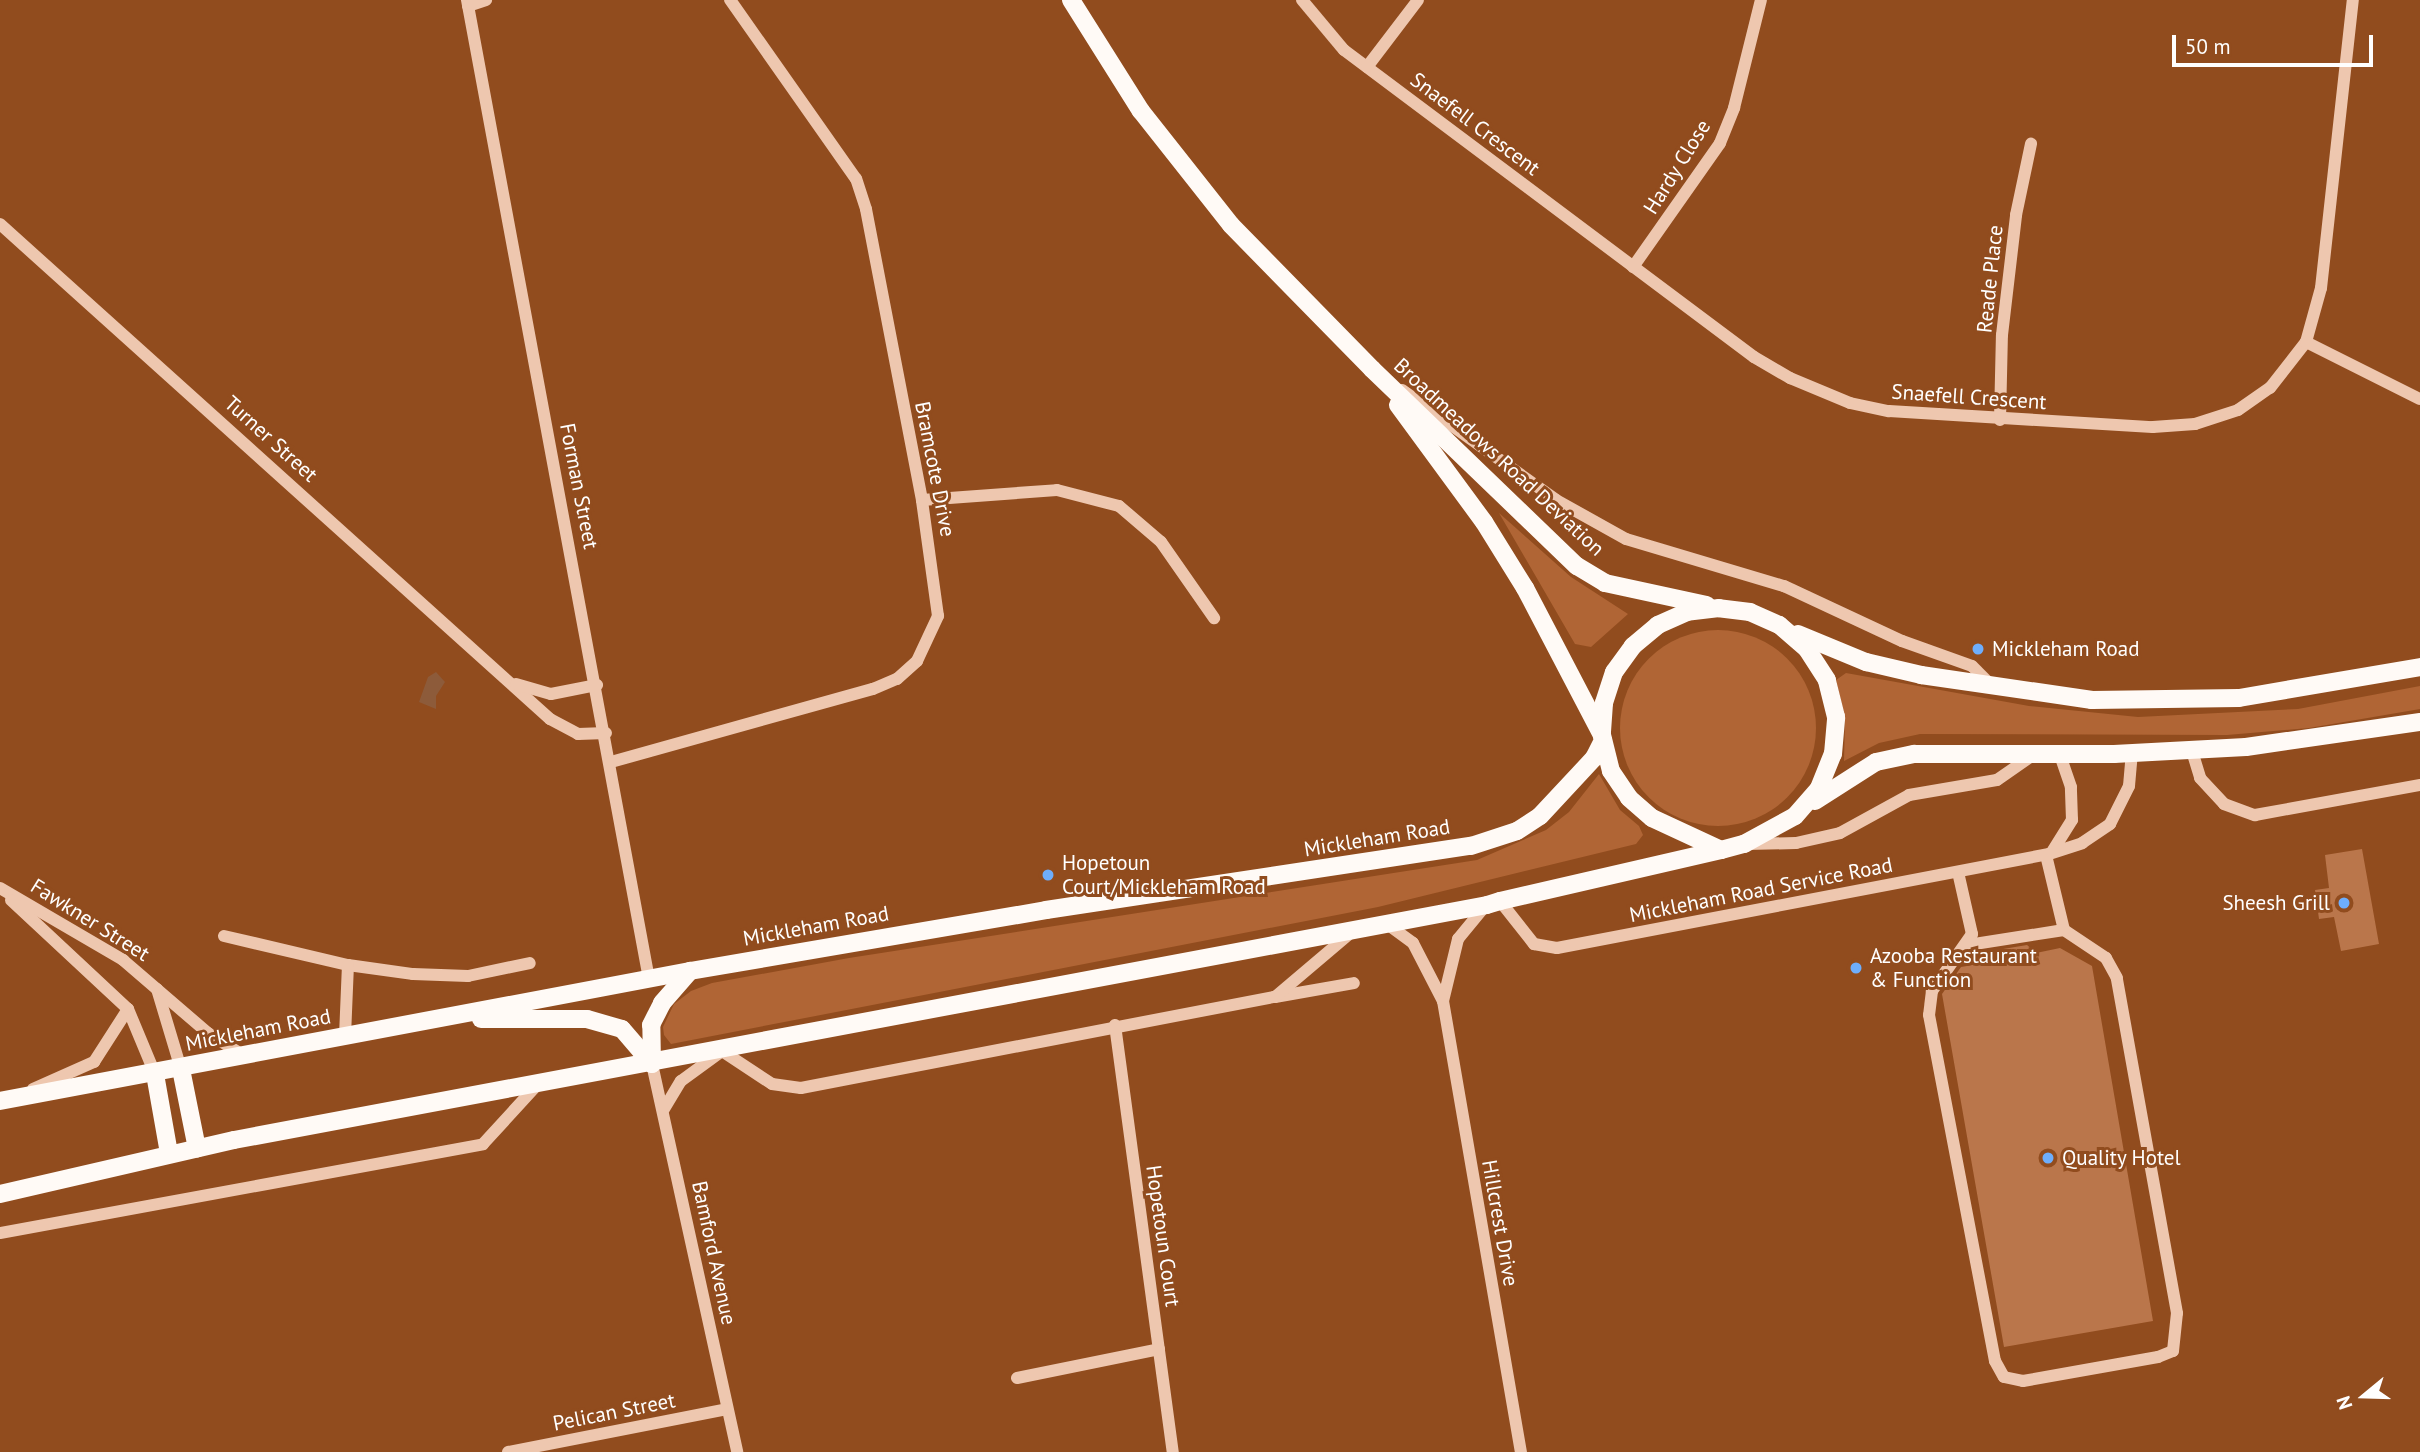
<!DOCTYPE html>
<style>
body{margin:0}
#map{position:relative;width:2420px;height:1452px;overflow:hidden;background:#914c1e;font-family:"PT Sans",sans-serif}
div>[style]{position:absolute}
.green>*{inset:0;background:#b06535}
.round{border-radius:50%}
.water>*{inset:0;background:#8d5b3a}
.building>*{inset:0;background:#ba764b}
.minor>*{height:12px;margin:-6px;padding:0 6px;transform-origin:6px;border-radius:6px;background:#eec7af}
.major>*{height:18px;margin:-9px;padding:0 9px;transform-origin:9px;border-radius:9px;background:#fffaf6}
.dots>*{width:19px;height:19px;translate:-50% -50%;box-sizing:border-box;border:4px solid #914c1e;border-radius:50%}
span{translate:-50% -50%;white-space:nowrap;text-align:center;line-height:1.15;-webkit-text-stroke:6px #914c1e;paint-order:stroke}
.street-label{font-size:21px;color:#fff}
.poi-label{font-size:21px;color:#fff}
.left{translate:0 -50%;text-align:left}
.right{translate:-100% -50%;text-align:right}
.north{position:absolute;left:2329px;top:1361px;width:70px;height:70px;-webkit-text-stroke:5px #914c1e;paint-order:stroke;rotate:251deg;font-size:19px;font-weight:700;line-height:28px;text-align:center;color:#fff}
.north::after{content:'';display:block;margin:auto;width:24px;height:32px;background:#fff;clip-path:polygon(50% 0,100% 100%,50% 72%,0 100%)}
.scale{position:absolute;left:2172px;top:35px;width:201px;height:32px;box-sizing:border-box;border:4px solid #fff;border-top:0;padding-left:9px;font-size:21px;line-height:24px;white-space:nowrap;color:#fff;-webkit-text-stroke:5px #914c1e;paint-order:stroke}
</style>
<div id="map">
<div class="green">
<div style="clip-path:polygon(1499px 513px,1571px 577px,1628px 614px,1591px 647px,1575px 644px)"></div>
<div class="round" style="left:1620px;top:630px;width:196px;height:196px"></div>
<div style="clip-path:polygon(1846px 673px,2029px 706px,2138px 717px,2298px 709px,2420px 686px,2420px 709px,2309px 728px,2227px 735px,1920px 734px,1879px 743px,1844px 761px,1845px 718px,1836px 680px)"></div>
<div style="clip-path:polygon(1599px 774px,1620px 810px,1639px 826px,1643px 835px,1636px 844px,1378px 907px,671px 1044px,664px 1035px,663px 1027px,674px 1004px,691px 991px,712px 983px,849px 958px,1477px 860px,1546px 830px,1569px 812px)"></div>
</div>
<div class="water">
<div style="clip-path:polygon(436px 672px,445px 682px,436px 696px,436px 709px,419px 702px,428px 677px)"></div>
</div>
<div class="building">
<div style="clip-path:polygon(2362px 849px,2379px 944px,2341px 951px,2334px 917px,2319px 919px,2315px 890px,2329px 888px,2325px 855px)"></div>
<div style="clip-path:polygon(2027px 945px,2036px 953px,2060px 948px,2092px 966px,2153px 1321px,2004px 1347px,1942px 994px,1961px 967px,1984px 963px,1991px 951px)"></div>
</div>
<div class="minor">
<div style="left:467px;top:0;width:996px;rotate:79.47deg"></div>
<div style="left:1302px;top:0;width:65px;rotate:50deg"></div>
<div style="left:1344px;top:50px;width:512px;rotate:36.83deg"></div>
<div style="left:1754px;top:357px;width:42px;rotate:30.3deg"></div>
<div style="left:1790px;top:378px;width:65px;rotate:22.6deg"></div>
<div style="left:1850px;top:403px;width:40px;rotate:12deg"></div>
<div style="left:1889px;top:411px;width:264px;rotate:3.5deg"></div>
<div style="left:2153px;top:427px;width:42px;rotate:-4.1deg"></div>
<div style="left:2195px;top:424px;width:45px;rotate:-18deg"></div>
<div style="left:2238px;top:410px;width:39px;rotate:-35deg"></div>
<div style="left:2270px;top:388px;width:58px;rotate:-52deg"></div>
<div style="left:2306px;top:342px;width:56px;rotate:-74.5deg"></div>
<div style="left:2321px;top:288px;width:290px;rotate:-83.7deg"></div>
<div style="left:468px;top:6px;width:19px;rotate:-18deg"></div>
<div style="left:1367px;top:67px;width:84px;rotate:-52.7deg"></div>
<div style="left:0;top:224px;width:740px;rotate:41.99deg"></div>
<div style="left:550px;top:719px;width:32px;rotate:28deg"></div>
<div style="left:578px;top:734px;width:28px;rotate:-2deg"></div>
<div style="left:1633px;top:267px;width:151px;rotate:-54.9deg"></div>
<div style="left:1720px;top:143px;width:38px;rotate:-68deg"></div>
<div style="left:1734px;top:108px;width:111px;rotate:-76deg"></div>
<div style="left:2306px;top:342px;width:127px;rotate:26.6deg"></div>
<div style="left:1402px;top:390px;width:189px;rotate:35.5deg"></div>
<div style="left:1556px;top:500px;width:80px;rotate:29.1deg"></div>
<div style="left:1626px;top:539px;width:165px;rotate:16.6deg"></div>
<div style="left:1784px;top:586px;width:130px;rotate:25deg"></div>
<div style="left:1902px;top:641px;width:74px;rotate:19.7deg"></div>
<div style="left:1972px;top:666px;width:25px;rotate:45deg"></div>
<div style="left:2000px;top:420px;width:85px;rotate:-88.7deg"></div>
<div style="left:2002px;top:335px;width:121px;rotate:-83.3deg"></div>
<div style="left:2016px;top:215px;width:73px;rotate:-78.1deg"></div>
<div style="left:922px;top:500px;width:135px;rotate:-4.2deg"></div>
<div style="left:1057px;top:490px;width:64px;rotate:14.5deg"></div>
<div style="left:1119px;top:506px;width:55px;rotate:40.6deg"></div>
<div style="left:1161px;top:542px;width:93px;rotate:55.1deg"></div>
<div style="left:516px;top:684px;width:36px;rotate:16deg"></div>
<div style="left:551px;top:694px;width:47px;rotate:-11.1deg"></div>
<div style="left:2192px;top:751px;width:28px;rotate:73deg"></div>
<div style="left:2200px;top:778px;width:35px;rotate:47deg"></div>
<div style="left:2224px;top:804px;width:33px;rotate:20deg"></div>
<div style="left:2255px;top:815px;width:168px;rotate:-10.3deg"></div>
<div style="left:611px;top:762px;width:272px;rotate:-15.6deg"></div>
<div style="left:873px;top:689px;width:26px;rotate:-23deg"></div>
<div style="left:897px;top:679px;width:27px;rotate:-42deg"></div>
<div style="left:917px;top:661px;width:50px;rotate:-65deg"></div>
<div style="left:938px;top:616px;width:117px;rotate:-97.9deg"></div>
<div style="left:922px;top:500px;width:296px;rotate:-100.9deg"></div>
<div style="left:866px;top:209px;width:32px;rotate:-108deg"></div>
<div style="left:856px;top:179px;width:219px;rotate:-125.1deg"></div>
<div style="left:1746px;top:844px;width:50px;rotate:-1.1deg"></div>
<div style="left:1796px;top:843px;width:45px;rotate:-12.8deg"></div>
<div style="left:1840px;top:833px;width:79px;rotate:-28.8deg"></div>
<div style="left:1909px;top:795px;width:89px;rotate:-9.7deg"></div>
<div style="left:1997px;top:780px;width:44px;rotate:-34.8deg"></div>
<div style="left:2052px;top:852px;width:38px;rotate:-58deg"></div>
<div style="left:2072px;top:820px;width:33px;rotate:-92deg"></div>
<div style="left:2071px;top:787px;width:36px;rotate:-109deg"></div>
<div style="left:1958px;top:872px;width:64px;rotate:77.3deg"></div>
<div style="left:1972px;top:934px;width:70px;rotate:125.1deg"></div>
<div style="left:1932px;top:991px;width:24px;rotate:97deg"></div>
<div style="left:1929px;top:1015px;width:352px;rotate:79.2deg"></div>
<div style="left:1995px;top:1361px;width:18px;rotate:61deg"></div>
<div style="left:2004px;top:1377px;width:19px;rotate:12deg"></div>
<div style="left:2023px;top:1381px;width:137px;rotate:-10.1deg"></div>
<div style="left:2158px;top:1357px;width:16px;rotate:-22deg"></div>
<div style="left:2173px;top:1351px;width:38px;rotate:-84deg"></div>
<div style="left:2177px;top:1313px;width:340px;rotate:-100.2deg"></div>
<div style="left:2117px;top:978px;width:23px;rotate:-119deg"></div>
<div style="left:2106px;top:958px;width:50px;rotate:-146.3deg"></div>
<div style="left:2064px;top:930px;width:77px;rotate:-103.5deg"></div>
<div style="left:0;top:888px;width:143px;rotate:30.3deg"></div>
<div style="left:123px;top:960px;width:112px;rotate:40.7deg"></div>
<div style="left:208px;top:1033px;width:43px;rotate:32.6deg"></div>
<div style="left:11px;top:900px;width:160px;rotate:43deg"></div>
<div style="left:128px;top:1009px;width:70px;rotate:67.4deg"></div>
<div style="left:1500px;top:901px;width:55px;rotate:51.7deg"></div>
<div style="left:1534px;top:944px;width:23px;rotate:10deg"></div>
<div style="left:1557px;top:948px;width:501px;rotate:-10.82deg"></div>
<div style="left:2049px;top:854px;width:35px;rotate:-18deg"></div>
<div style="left:2082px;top:843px;width:34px;rotate:-34deg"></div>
<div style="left:2110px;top:824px;width:42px;rotate:-63.4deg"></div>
<div style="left:2129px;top:786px;width:33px;rotate:-85deg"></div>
<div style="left:1387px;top:924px;width:32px;rotate:36deg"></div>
<div style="left:1413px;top:943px;width:65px;rotate:62.7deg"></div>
<div style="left:1443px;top:1001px;width:458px;rotate:80.2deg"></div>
<div style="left:224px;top:936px;width:127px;rotate:13.2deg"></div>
<div style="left:348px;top:965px;width:66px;rotate:7.9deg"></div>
<div style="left:413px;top:974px;width:55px;rotate:2.1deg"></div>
<div style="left:468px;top:976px;width:63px;rotate:-11.8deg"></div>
<div style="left:1968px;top:945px;width:97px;rotate:-8.9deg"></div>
<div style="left:157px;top:989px;width:84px;rotate:73.3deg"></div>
<div style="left:1275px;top:997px;width:80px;rotate:-10deg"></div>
<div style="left:1443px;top:1001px;width:64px;rotate:-76.4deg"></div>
<div style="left:1458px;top:939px;width:44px;rotate:-50.5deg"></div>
<div style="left:1115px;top:1025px;width:431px;rotate:82.3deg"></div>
<div style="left:345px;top:1036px;width:71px;rotate:-87.6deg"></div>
<div style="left:652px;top:1064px;width:397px;rotate:77.6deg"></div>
<div style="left:33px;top:1089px;width:67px;rotate:-23.9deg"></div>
<div style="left:94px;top:1062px;width:63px;rotate:-57.3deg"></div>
<div style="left:664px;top:1109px;width:33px;rotate:-59deg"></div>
<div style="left:681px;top:1081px;width:51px;rotate:-36.2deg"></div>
<div style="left:722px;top:1051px;width:60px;rotate:33.4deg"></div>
<div style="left:772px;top:1084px;width:29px;rotate:8deg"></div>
<div style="left:801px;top:1088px;width:483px;rotate:-10.9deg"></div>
<div style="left:1275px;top:997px;width:104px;rotate:-40.3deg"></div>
<div style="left:0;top:1233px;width:491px;rotate:-10.4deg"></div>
<div style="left:483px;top:1144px;width:81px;rotate:-47.5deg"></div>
<div style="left:1017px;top:1378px;width:145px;rotate:-11.5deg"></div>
<div style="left:508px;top:1452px;width:223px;rotate:-11.1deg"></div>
</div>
<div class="major">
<div style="left:1071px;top:0;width:131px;rotate:57.8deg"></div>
<div style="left:1141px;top:111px;width:145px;rotate:51.7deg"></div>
<div style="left:1231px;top:225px;width:202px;rotate:45.6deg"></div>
<div style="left:1372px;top:369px;width:284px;rotate:43.9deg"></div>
<div style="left:1577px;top:566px;width:33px;rotate:31deg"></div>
<div style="left:1605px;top:583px;width:104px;rotate:12.2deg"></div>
<div style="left:1398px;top:405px;width:145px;rotate:53.7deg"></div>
<div style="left:1484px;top:522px;width:78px;rotate:58.2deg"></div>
<div style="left:1525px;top:588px;width:166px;rotate:62.4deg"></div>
<div style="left:1798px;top:634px;width:74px;rotate:22.4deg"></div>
<div style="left:1866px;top:662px;width:57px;rotate:13.3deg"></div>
<div style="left:1921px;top:675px;width:173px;rotate:8.3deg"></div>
<div style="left:2092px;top:700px;width:147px;rotate:-0.8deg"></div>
<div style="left:2239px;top:698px;width:184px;rotate:-9.7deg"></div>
<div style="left:1815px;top:801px;width:72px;rotate:-32.6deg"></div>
<div style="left:1876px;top:762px;width:39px;rotate:-12deg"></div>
<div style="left:1914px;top:754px;width:200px"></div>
<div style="left:2114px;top:754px;width:132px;rotate:-3deg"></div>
<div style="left:2246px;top:747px;width:176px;rotate:-8.2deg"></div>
<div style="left:481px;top:1019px;width:106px"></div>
<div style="left:587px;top:1019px;width:36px;rotate:16deg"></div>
<div style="left:622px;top:1029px;width:46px;rotate:49.4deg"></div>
<div style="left:652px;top:1064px;width:39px;rotate:-91deg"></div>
<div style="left:651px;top:1025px;width:25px;rotate:-63deg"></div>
<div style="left:662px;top:1003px;width:43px;rotate:-48.8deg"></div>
<div style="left:181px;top:1069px;width:81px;rotate:78.6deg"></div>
<div style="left:155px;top:1074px;width:80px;rotate:80deg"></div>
<div style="left:0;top:1101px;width:702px;rotate:-10.67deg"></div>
<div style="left:690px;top:971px;width:361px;rotate:-9.7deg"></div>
<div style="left:1046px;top:910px;width:430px;rotate:-8.6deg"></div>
<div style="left:1471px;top:846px;width:48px;rotate:-18.1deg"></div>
<div style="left:1517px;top:831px;width:27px;rotate:-33deg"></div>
<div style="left:1540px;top:816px;width:79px;rotate:-47deg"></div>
<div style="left:1594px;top:758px;width:20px;rotate:-63deg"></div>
<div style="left:0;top:1194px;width:240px;rotate:-13deg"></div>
<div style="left:234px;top:1140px;width:1275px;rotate:-10.62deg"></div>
<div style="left:1487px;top:905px;width:14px;rotate:-17deg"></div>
<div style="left:1500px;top:901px;width:227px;rotate:-13deg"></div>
<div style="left:1721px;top:850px;width:24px;rotate:-15deg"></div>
<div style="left:1744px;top:844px;width:58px;rotate:-28.8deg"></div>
<div style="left:1795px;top:816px;width:37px;rotate:-49deg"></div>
<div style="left:1819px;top:788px;width:37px;rotate:-68deg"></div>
<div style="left:1833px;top:754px;width:37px;rotate:-85deg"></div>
<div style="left:1836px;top:717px;width:38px;rotate:-104deg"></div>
<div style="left:1827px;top:680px;width:37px;rotate:-123deg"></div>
<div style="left:1807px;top:649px;width:37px;rotate:-139deg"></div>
<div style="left:1779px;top:625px;width:32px;rotate:-156deg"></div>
<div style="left:1750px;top:612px;width:31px;rotate:-173deg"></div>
<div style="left:1719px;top:608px;width:32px;rotate:173deg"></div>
<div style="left:1687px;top:612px;width:32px;rotate:156deg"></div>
<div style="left:1658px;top:625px;width:33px;rotate:140deg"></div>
<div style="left:1633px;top:646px;width:32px;rotate:126deg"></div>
<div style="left:1614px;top:672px;width:33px;rotate:108deg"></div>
<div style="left:1604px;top:703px;width:32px;rotate:94deg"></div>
<div style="left:1602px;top:735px;width:37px;rotate:76deg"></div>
<div style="left:1611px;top:771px;width:32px;rotate:56deg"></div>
<div style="left:1629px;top:798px;width:30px;rotate:41deg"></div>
<div style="left:1652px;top:818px;width:76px;rotate:24.9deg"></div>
</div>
<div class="dots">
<div style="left:1978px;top:649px;background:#6eaefc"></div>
<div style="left:1048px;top:875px;background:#6eaefc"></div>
<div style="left:2344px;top:903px;background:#6eaefc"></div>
<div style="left:1856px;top:968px;background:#6eaefc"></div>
<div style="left:2048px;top:1158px;background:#6eaefc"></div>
</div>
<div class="street-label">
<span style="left:1475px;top:124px;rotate:37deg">Snaefell Crescent</span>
<span style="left:1677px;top:167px;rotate:-58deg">Hardy Close</span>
<span style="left:1990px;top:279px;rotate:-84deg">Reade Place</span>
<span style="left:1969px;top:397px;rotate:4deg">Snaefell Crescent</span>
<span style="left:271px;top:439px;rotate:42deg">Turner Street</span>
<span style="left:1499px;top:457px;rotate:43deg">Broadmeadows Road Deviation</span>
<span style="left:935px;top:469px;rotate:79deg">Bramcote Drive</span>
<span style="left:579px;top:486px;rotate:79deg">Forman Street</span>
<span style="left:1377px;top:838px;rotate:-9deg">Mickleham Road</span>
<span style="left:1761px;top:890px;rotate:-11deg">Mickleham Road Service Road</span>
<span style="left:90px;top:920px;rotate:32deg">Fawkner Street</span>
<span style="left:816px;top:926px;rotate:-10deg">Mickleham Road</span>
<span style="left:258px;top:1030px;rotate:-11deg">Mickleham Road</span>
<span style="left:1500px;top:1223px;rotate:80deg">Hillcrest Drive</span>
<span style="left:1163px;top:1236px;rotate:82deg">Hopetoun Court</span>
<span style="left:714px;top:1253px;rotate:78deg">Bamford Avenue</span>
<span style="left:614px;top:1412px;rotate:-11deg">Pelican Street</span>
</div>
<div class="poi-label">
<span class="left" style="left:1992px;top:649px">Mickleham Road</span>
<span class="left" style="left:1062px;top:875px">Hopetoun<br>Court/Mickleham Road</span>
<span class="right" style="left:2330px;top:903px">Sheesh Grill</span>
<span class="left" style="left:1870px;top:968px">Azooba Restaurant<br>&amp; Function</span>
<span class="left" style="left:2062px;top:1158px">Quality Hotel</span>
</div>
<div class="north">N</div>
<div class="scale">50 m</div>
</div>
